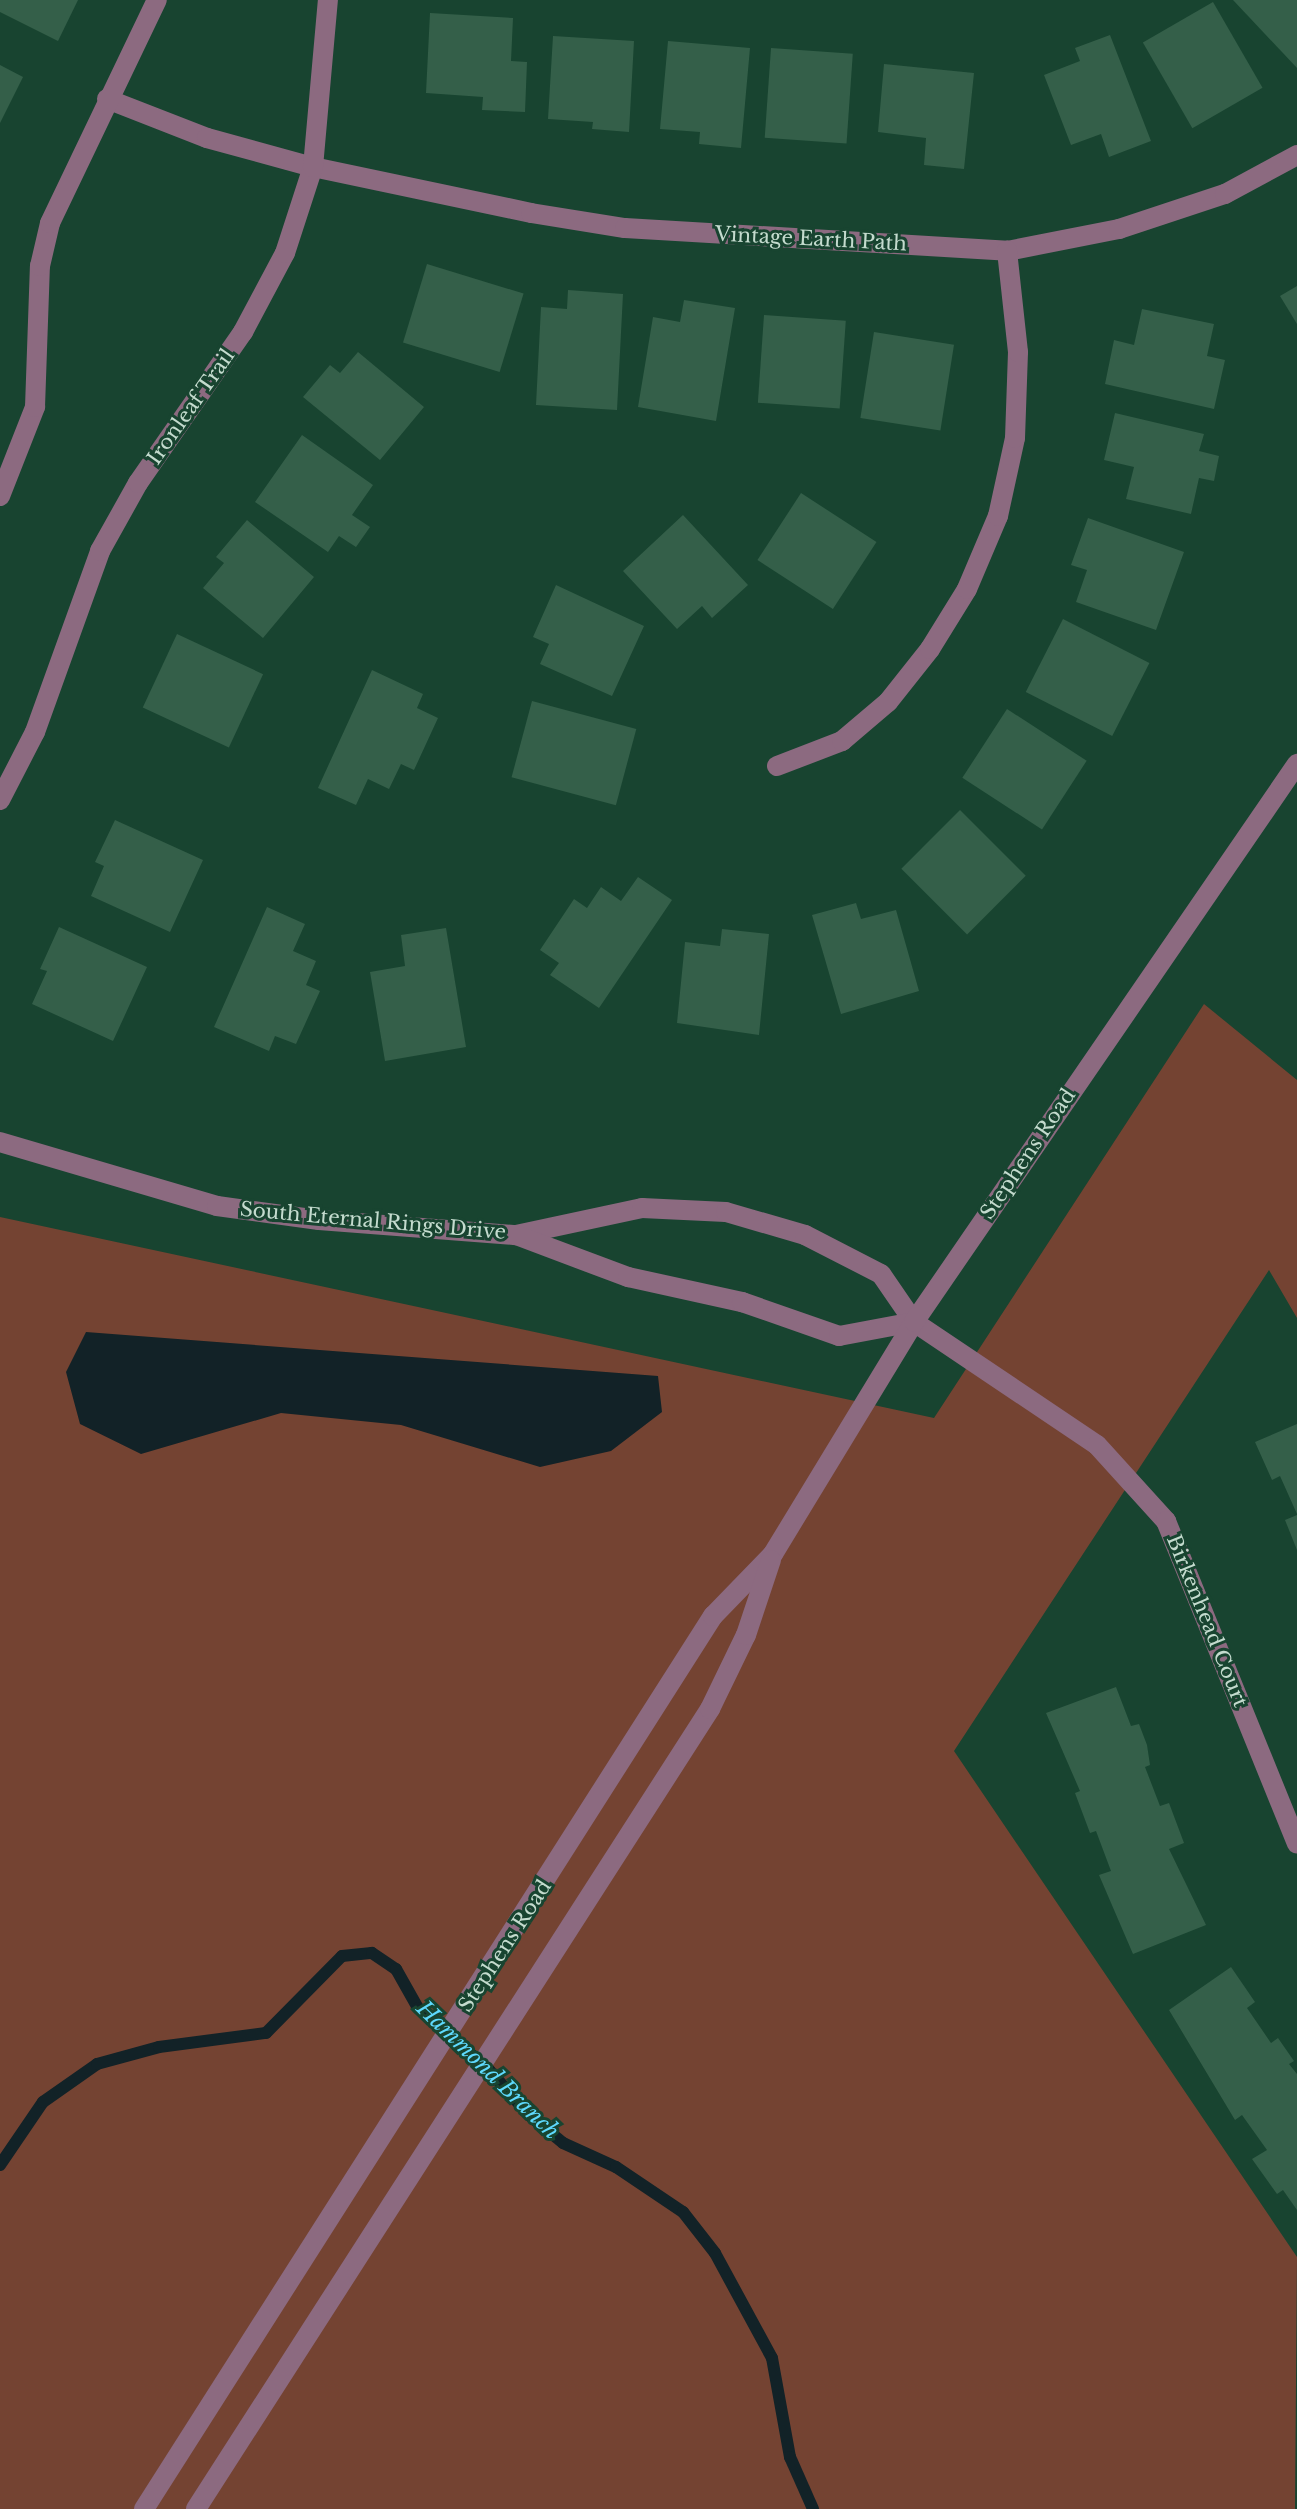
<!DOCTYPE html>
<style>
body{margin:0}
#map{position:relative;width:1297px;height:2509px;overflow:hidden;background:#184430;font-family:"Libre Baskerville",serif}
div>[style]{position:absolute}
.green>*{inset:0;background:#744332}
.water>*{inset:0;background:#122227}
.stream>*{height:12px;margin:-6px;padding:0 6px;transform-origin:6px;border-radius:6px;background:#122227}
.building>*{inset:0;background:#345f49;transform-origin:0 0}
.minor>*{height:20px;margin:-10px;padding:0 10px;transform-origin:10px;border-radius:10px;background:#8c6a80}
span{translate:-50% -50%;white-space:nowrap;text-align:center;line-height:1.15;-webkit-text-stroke:6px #184430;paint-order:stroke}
.street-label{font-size:20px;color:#c4dbce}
.water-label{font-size:22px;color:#5ed9fd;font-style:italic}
</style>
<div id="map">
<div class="green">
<div style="clip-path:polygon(1204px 1004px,1297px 1080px,1297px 1318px,1269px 1270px,954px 1751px,1297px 2257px,1295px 2509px,0 2509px,0 1217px,934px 1418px)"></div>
</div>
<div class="water">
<div style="clip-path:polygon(86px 1332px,658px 1376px,662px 1412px,611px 1451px,540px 1467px,401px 1425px,281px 1413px,141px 1454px,80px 1424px,66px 1372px)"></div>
</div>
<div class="stream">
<div style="left:0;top:2165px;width:76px;rotate:-55.7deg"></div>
<div style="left:43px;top:2102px;width:66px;rotate:-35.1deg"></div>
<div style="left:97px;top:2064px;width:64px;rotate:-15.3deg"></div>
<div style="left:159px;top:2047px;width:108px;rotate:-7.5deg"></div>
<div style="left:266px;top:2033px;width:108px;rotate:-45.4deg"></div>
<div style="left:342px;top:1956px;width:30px;rotate:-6deg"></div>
<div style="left:372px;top:1953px;width:29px;rotate:34deg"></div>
<div style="left:396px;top:1969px;width:45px;rotate:60.6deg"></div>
<div style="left:418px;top:2008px;width:94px;rotate:41.1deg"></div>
<div style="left:489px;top:2070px;width:60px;rotate:48.4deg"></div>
<div style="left:529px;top:2115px;width:44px;rotate:39.5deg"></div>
<div style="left:563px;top:2143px;width:58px;rotate:24.4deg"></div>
<div style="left:616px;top:2167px;width:81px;rotate:33.9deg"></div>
<div style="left:683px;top:2212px;width:52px;rotate:52deg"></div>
<div style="left:715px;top:2253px;width:119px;rotate:61.5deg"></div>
<div style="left:772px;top:2358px;width:101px;rotate:79.7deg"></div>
<div style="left:790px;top:2457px;width:57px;rotate:66.1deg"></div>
</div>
<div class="building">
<div style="clip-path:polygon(0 0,78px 0,58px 41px,0 12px)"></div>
<div style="clip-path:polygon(1233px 0,1297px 0,1297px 68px)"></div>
<div style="left:1213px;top:2px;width:99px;height:81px;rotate:60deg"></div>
<div style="clip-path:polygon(430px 13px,513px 18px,511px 61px,527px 62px,525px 112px,482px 110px,483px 97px,426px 93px)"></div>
<div style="clip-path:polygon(1110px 35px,1151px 141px,1109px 157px,1101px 134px,1071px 145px,1044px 75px,1080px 61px,1075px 48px)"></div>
<div style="clip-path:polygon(553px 36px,634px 41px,629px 132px,592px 129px,593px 122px,548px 119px)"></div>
<div style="clip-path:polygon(668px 41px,750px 48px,741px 148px,699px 144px,700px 132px,660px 129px)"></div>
<div style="left:771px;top:48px;width:82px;height:90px;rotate:4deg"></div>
<div style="clip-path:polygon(884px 64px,974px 73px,964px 169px,924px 165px,926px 138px,878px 132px)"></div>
<div style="clip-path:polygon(0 65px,23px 77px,0 123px)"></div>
<div style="left:427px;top:264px;width:101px;height:82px;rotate:17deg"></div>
<div style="clip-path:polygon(1297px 286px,1297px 324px,1280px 296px)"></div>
<div style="clip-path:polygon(568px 290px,623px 294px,617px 410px,536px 405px,541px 307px,567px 309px)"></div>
<div style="clip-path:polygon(684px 300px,735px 308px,716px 421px,638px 407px,653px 317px,680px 322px)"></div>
<div style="clip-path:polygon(1142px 309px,1214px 324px,1207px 356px,1225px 360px,1214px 409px,1105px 384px,1114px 340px,1134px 345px)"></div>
<div style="left:764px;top:315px;width:82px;height:88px;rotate:4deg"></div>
<div style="left:874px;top:332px;width:81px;height:87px;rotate:9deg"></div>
<div style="clip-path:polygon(358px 352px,424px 407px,380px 460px,303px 397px,330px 365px,340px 373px)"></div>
<div style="clip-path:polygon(1115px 413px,1204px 434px,1199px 451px,1219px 456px,1214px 481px,1199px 478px,1191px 514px,1126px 499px,1134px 467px,1104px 460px)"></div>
<div style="clip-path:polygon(302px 435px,373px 485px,352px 515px,370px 527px,356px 547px,339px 536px,328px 552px,255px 502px)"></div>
<div style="left:801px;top:493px;width:90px;height:80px;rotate:33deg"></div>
<div style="clip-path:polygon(683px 515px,748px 585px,712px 618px,702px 606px,677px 629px,623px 571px)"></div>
<div style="clip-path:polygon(1088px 518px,1184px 552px,1156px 630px,1076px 602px,1087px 570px,1071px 565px)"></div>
<div style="clip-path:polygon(247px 520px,314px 577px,263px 638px,203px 588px,224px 563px,216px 557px)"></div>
<div style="clip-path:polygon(556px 585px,644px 626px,612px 696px,540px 664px,549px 644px,533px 637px)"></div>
<div style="left:1063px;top:619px;width:97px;height:82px;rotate:27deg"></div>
<div style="left:177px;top:634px;width:95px;height:81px;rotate:25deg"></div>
<div style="clip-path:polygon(372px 670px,423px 694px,417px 708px,438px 718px,414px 770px,401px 764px,389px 789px,368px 779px,356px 805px,318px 788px)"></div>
<div style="left:532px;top:701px;width:108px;height:79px;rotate:15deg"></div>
<div style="left:1007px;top:709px;width:95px;height:82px;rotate:33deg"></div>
<div style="left:960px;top:810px;width:93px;height:83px;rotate:45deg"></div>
<div style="clip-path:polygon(115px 820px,203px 860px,170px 932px,91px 896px,104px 866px,95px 862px)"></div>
<div style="clip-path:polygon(638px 877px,672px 900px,599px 1008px,550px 975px,559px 963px,540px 950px,574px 899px,587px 908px,601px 887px,621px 901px)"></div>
<div style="clip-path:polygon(856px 903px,861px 919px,896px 910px,919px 991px,841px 1014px,812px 915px)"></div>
<div style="clip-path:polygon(267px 907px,305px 924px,293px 951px,316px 961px,306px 985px,320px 991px,296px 1044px,275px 1036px,269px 1051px,214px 1027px)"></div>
<div style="clip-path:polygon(59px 927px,147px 967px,113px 1041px,32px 1004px,47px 971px,40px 969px)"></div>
<div style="clip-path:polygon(446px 928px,466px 1047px,385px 1061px,370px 972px,405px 966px,401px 935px)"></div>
<div style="clip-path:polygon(722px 929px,769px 934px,759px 1035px,677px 1023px,685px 942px,720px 946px)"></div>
<div style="clip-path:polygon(1297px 1424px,1297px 1514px,1280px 1476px,1272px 1480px,1255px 1442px)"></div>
<div style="clip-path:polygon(1297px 1515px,1297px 1550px,1285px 1520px)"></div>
<div style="clip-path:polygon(1116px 1687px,1131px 1726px,1139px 1724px,1147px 1745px,1150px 1765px,1145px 1767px,1160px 1806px,1169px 1803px,1184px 1843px,1169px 1849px,1206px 1925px,1133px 1954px,1099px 1875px,1111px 1871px,1096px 1831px,1090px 1833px,1075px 1793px,1080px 1791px,1046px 1713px)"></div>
<div style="clip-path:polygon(1231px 1967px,1255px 2002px,1247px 2008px,1271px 2043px,1278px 2038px,1294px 2061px,1289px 2064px,1297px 2074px,1297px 2210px,1283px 2190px,1277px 2194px,1252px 2159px,1267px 2150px,1242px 2115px,1235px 2120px,1169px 2010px)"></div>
</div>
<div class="minor">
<div style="left:107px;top:99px;width:107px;rotate:21.3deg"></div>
<div style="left:207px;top:138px;width:110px;rotate:15.3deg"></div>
<div style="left:313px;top:167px;width:223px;rotate:11.9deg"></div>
<div style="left:531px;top:213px;width:95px;rotate:9.1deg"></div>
<div style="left:625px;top:228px;width:383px;rotate:3.4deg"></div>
<div style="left:1007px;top:251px;width:114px;rotate:-11.1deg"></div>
<div style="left:1119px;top:229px;width:112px;rotate:-18.3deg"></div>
<div style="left:1225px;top:194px;width:82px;rotate:-28.4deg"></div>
<div style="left:0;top:496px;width:96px;rotate:-68.5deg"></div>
<div style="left:35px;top:407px;width:141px;rotate:-88deg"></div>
<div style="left:40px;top:266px;width:44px;rotate:-76.9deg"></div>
<div style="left:50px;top:223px;width:247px;rotate:-64.4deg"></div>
<div style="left:777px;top:766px;width:70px;rotate:-21deg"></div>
<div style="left:842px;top:741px;width:60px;rotate:-40.3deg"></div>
<div style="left:888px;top:702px;width:68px;rotate:-51.6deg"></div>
<div style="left:930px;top:649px;width:70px;rotate:-58.3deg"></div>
<div style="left:967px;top:589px;width:79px;rotate:-67deg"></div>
<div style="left:998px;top:516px;width:80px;rotate:-77.7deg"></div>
<div style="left:1015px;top:438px;width:86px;rotate:-88deg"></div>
<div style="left:1018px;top:352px;width:102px;rotate:-96.2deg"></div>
<div style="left:0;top:800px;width:76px;rotate:-62.8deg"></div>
<div style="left:35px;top:732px;width:192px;rotate:-70.2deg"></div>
<div style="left:100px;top:551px;width:78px;rotate:-60.8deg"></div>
<div style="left:138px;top:483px;width:184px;rotate:-55.2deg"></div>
<div style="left:243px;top:332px;width:89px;rotate:-62deg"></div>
<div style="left:285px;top:253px;width:90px;rotate:-72deg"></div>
<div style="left:313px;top:167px;width:168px;rotate:-84.9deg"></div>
<div style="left:0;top:1142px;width:226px;rotate:16.4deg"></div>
<div style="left:217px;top:1206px;width:103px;rotate:7.8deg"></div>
<div style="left:319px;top:1220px;width:198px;rotate:4.4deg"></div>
<div style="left:516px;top:1235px;width:129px;rotate:-12.1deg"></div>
<div style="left:642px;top:1208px;width:84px;rotate:2.7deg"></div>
<div style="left:726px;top:1212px;width:82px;rotate:16.2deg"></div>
<div style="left:805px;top:1235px;width:85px;rotate:27.2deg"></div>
<div style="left:881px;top:1274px;width:58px;rotate:55.5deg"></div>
<div style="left:914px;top:1322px;width:220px;rotate:33.9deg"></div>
<div style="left:1097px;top:1445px;width:103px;rotate:47.8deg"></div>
<div style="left:1166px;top:1521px;width:348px;rotate:67.9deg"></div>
<div style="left:516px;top:1235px;width:120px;rotate:20.6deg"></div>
<div style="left:628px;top:1277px;width:117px;rotate:12.4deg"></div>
<div style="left:742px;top:1302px;width:103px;rotate:19.3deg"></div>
<div style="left:839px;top:1336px;width:76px;rotate:-10.6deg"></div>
<div style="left:144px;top:2509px;width:1059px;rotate:-57.5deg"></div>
<div style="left:713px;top:1616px;width:86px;rotate:-45.9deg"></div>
<div style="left:773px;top:1554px;width:271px;rotate:-58.7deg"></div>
<div style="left:914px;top:1322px;width:677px;rotate:-55.54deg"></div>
<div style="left:196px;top:2509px;width:951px;rotate:-57.28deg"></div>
<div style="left:710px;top:1709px;width:82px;rotate:-64.1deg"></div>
<div style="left:746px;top:1635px;width:79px;rotate:-71.6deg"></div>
</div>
<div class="street-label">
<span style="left:811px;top:239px;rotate:3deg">Vintage Earth Path</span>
<span style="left:191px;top:407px;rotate:-55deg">Ironleaf Trail</span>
<span style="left:1028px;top:1154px;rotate:-56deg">Stephens Road</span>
<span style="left:373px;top:1221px;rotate:5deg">South Eternal Rings Drive</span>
<span style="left:1207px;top:1621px;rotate:68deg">Birkenhead Court</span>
<span style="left:505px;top:1946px;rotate:-57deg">Stephens Road</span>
</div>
<div class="water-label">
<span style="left:488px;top:2070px;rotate:44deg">Hammond Branch</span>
</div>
</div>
